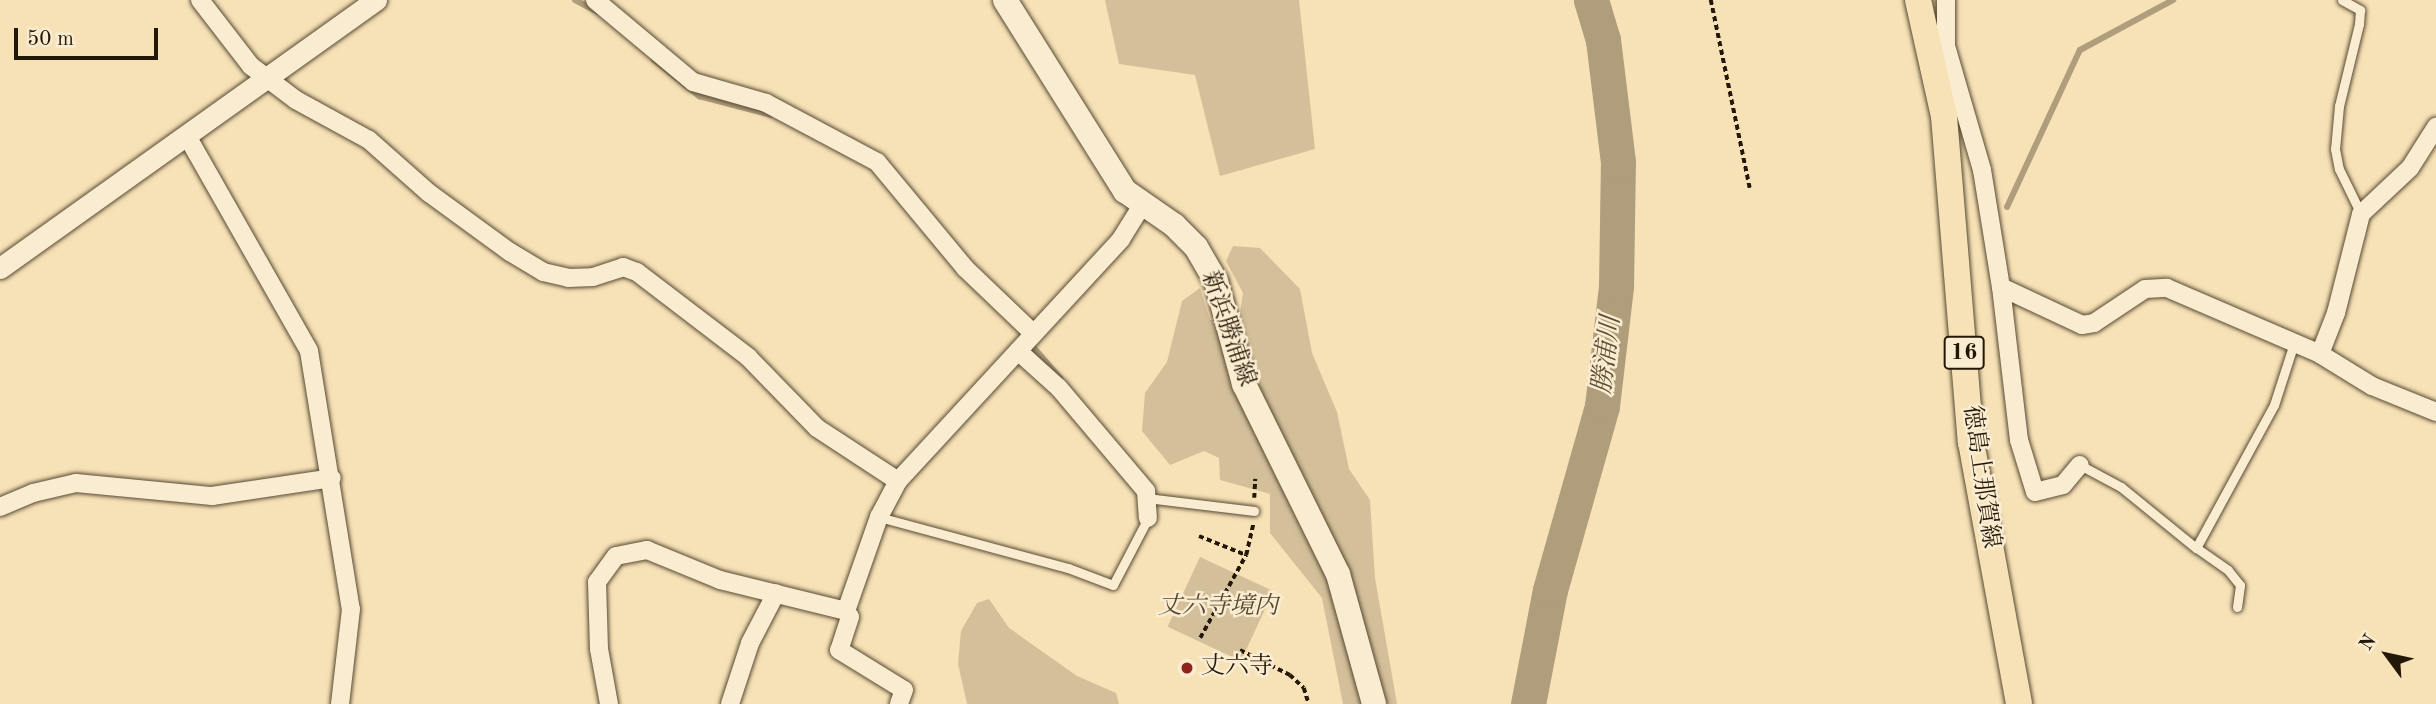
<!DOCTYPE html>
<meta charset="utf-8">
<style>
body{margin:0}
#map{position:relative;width:2436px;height:704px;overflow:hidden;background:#f7e2b7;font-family:"Old Standard TT","Noto Serif JP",serif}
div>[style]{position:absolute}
.green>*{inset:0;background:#d3bf99;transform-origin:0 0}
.stream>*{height:6px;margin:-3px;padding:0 3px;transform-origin:3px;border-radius:3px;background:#af9d7b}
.river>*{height:35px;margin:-17.5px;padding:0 17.5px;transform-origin:17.5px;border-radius:17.5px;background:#af9d7b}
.path>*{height:3.5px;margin-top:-1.75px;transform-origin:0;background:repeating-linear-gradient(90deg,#231707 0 5px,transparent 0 8.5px)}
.roads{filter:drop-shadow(0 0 2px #584a33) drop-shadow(0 0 2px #584a33)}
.service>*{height:9px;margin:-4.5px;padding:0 4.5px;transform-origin:4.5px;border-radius:4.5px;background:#faecd0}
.minor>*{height:18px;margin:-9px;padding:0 9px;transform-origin:9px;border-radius:9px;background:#faecd0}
.tertiary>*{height:21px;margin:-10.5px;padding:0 10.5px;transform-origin:10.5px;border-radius:10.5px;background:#faecd0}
.secondary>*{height:24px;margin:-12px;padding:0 12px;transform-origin:12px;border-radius:12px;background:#faecd0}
.primary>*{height:26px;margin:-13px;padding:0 13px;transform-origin:13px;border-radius:13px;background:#f7e2b7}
.dots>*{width:19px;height:19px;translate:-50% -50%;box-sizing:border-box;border:4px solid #faecd0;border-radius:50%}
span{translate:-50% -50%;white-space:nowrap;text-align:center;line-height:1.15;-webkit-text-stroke:5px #faecd0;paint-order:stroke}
.shield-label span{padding:2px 5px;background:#faecd0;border:2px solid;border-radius:5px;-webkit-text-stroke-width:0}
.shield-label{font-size:23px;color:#231707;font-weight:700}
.street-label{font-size:24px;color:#231707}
.park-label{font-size:24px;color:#584933;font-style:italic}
.poi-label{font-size:24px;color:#231707}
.left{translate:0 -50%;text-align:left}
.water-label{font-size:26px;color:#5b4d35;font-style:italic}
.north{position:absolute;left:2352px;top:620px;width:70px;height:70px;-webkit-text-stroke:5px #faecd0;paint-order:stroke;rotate:303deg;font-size:19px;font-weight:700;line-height:28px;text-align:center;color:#231707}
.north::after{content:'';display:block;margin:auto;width:24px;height:32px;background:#231707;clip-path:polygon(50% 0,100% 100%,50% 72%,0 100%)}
.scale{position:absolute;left:14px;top:28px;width:144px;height:32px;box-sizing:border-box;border:4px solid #231707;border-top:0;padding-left:9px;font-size:21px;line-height:24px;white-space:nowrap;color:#231707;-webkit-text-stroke:5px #faecd0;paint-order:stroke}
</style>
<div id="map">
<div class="green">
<div style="clip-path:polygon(1105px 0,1299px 0,1315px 149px,1220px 176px,1195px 75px,1119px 64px)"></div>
<div style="clip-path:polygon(1233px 246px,1260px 248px,1300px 289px,1312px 353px,1337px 412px,1349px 469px,1370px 500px,1375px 578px,1397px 704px,1343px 704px,1322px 598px,1270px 533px,1270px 494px,1220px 480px,1219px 458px,1204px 451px,1170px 465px,1142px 431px,1145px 393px,1167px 362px,1182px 301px,1200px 288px,1210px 320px,1239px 320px,1243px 293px,1226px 261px)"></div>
<div style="left:1200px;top:557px;width:81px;height:77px;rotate:25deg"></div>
<div style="clip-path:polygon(989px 599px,1009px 628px,1077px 676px,1116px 693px,1119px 704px,967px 704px,958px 664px,961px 631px,977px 603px)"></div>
</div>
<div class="stream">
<div style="left:575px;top:0;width:26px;rotate:28deg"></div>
<div style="left:654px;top:60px;width:58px;rotate:38.7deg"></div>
<div style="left:699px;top:96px;width:74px;rotate:14.8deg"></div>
<div style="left:2007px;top:207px;width:173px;rotate:-65.1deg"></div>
<div style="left:2080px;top:50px;width:106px;rotate:-28.3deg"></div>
<div style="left:1028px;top:341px;width:49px;rotate:49.1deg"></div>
</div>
<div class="river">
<div style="left:1528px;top:704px;width:116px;rotate:-79.1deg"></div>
<div style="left:1550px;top:590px;width:191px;rotate:-74.2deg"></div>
<div style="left:1602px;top:406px;width:121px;rotate:-83.3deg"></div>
<div style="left:1616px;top:286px;width:124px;rotate:-89.1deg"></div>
<div style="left:1618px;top:162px;width:123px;rotate:-97deg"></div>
<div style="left:1603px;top:40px;width:42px;rotate:-106.7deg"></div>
</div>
<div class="path">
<div style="left:1711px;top:0;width:192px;rotate:78.3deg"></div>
<div style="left:1254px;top:498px;width:19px;rotate:-87deg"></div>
<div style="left:1199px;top:536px;width:51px;rotate:22deg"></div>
<div style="left:1246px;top:555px;width:32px;rotate:-77deg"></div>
<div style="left:1200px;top:638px;width:95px;rotate:-61deg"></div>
<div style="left:1240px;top:650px;width:56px;rotate:26.6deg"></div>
<div style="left:1290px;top:675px;width:19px;rotate:43deg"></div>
<div style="left:1304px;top:688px;width:17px;rotate:73deg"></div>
</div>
<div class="roads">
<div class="service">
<div style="left:2342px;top:0;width:21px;rotate:29deg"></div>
<div style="left:2360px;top:10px;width:14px;rotate:94deg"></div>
<div style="left:2359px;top:24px;width:84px;rotate:103.7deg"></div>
<div style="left:2339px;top:106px;width:43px;rotate:95.3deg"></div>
<div style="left:2335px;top:149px;width:20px;rotate:79deg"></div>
<div style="left:2339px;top:169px;width:50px;rotate:63.9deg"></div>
<div style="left:2080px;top:465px;width:47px;rotate:28.2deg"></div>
<div style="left:2121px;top:487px;width:97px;rotate:39.1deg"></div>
<div style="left:1147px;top:498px;width:108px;rotate:6.9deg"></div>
<div style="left:879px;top:517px;width:196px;rotate:15.1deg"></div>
<div style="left:1068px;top:568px;width:48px;rotate:20.7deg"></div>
<div style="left:1113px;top:585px;width:76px;rotate:-62.4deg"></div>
<div style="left:2237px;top:607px;width:22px;rotate:-82deg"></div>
<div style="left:2240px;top:585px;width:19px;rotate:-129deg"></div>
<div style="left:2228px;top:570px;width:39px;rotate:-145deg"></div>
<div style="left:2196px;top:548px;width:163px;rotate:-61.4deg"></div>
<div style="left:2274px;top:405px;width:65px;rotate:-72.1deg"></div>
</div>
<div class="minor">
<div style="left:200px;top:0;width:83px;rotate:52.3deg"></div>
<div style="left:251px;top:66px;width:56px;rotate:37.1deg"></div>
<div style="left:296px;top:100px;width:83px;rotate:28.7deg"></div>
<div style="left:369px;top:140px;width:80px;rotate:41.5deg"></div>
<div style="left:429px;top:193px;width:100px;rotate:36.1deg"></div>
<div style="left:510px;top:252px;width:39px;rotate:31deg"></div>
<div style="left:543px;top:272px;width:26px;rotate:13deg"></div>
<div style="left:568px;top:278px;width:25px;rotate:-2deg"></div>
<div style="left:593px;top:277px;width:32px;rotate:-18deg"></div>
<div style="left:623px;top:267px;width:15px;rotate:20deg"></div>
<div style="left:637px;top:272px;width:140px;rotate:37.4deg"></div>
<div style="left:748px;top:357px;width:99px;rotate:45.8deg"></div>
<div style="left:817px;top:428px;width:97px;rotate:33.2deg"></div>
<div style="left:595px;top:0;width:128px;rotate:39.9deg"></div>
<div style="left:693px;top:82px;width:76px;rotate:16deg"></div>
<div style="left:766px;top:103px;width:126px;rotate:28deg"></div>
<div style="left:877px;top:162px;width:138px;rotate:50.3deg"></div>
<div style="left:965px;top:268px;width:95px;rotate:43.7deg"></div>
<div style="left:1946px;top:0;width:46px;rotate:90deg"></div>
<div style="left:1946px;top:46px;width:129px;rotate:73.8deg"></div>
<div style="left:1982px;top:170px;width:119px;rotate:80.8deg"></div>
<div style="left:2001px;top:287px;width:89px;rotate:25.1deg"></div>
<div style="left:2082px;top:325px;width:12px;rotate:-9deg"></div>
<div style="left:2094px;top:323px;width:61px;rotate:-33.7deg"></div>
<div style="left:2145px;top:289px;width:22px;rotate:-3deg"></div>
<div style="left:2167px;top:288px;width:167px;rotate:23.3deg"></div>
<div style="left:2320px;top:354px;width:61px;rotate:31.6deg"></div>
<div style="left:2372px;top:386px;width:69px;rotate:22.1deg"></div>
<div style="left:187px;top:136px;width:247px;rotate:60.4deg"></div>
<div style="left:309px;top:351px;width:261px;rotate:80.8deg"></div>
<div style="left:351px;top:609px;width:96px;rotate:96.6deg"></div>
<div style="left:2001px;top:287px;width:154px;rotate:83.3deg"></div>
<div style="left:2019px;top:440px;width:54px;rotate:72.9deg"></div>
<div style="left:2035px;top:492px;width:29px;rotate:-14deg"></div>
<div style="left:2063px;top:485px;width:26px;rotate:-50deg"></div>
<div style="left:1018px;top:351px;width:55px;rotate:42.1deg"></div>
<div style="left:1059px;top:388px;width:135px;rotate:49.8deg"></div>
<div style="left:1146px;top:491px;width:27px;rotate:86deg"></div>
<div style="left:2320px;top:354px;width:44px;rotate:-68.7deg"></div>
<div style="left:2336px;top:313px;width:102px;rotate:-75.8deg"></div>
<div style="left:2361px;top:214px;width:67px;rotate:-43.2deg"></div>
<div style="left:2410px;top:168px;width:49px;rotate:-57.6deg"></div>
<div style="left:0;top:507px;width:36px;rotate:-23deg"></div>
<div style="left:33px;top:493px;width:44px;rotate:-13.1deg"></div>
<div style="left:76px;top:483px;width:137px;rotate:5.5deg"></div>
<div style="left:212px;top:496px;width:121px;rotate:-8.5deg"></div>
<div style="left:846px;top:611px;width:7px;rotate:56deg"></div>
<div style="left:850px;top:617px;width:35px;rotate:108deg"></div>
<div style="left:839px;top:650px;width:76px;rotate:31.6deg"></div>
<div style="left:904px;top:690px;width:15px;rotate:110deg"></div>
<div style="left:609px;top:704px;width:56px;rotate:-100.3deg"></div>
<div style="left:599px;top:649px;width:67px;rotate:-91.7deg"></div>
<div style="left:597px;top:582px;width:32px;rotate:-54deg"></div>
<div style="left:616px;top:556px;width:32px;rotate:-11deg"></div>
<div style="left:647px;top:550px;width:79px;rotate:22.3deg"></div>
<div style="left:720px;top:580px;width:130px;rotate:13.8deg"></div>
<div style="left:846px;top:611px;width:100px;rotate:-70.7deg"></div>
<div style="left:879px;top:517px;width:41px;rotate:-62.2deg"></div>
<div style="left:898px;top:481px;width:329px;rotate:-47.3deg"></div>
<div style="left:1121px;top:239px;width:40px;rotate:-58deg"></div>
<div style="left:730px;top:704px;width:64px;rotate:-71.8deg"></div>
<div style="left:750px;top:643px;width:56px;rotate:-62.5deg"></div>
</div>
<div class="tertiary">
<div style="left:0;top:268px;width:462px;rotate:-35.5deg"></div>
</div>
<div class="secondary">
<div style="left:1005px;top:0;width:226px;rotate:57.9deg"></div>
<div style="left:1125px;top:191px;width:60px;rotate:34.8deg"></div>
<div style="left:1174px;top:225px;width:31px;rotate:45deg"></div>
<div style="left:1196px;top:247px;width:39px;rotate:60deg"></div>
<div style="left:1216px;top:281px;width:107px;rotate:74.8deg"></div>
<div style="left:1244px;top:384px;width:212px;rotate:63.7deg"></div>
<div style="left:1338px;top:574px;width:135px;rotate:74.5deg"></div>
</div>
<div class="primary">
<div style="left:1918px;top:0;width:119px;rotate:77.4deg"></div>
<div style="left:1944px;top:116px;width:327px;rotate:85.3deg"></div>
<div style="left:1971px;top:442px;width:266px;rotate:79.6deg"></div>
</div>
</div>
<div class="dots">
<div style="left:1187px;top:668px;background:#8f2418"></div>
</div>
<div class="shield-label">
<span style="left:1964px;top:353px">16</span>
</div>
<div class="street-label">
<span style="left:1227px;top:329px;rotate:71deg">新浜勝浦線</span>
<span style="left:1980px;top:477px;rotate:82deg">徳島上那賀線</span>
</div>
<div class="park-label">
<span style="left:1218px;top:608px">丈六寺境内</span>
</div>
<div class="poi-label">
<span class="left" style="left:1201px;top:668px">丈六寺</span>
</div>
<div class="water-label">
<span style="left:1608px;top:355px;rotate:-83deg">勝浦川</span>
</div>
<div class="north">N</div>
<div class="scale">50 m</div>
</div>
